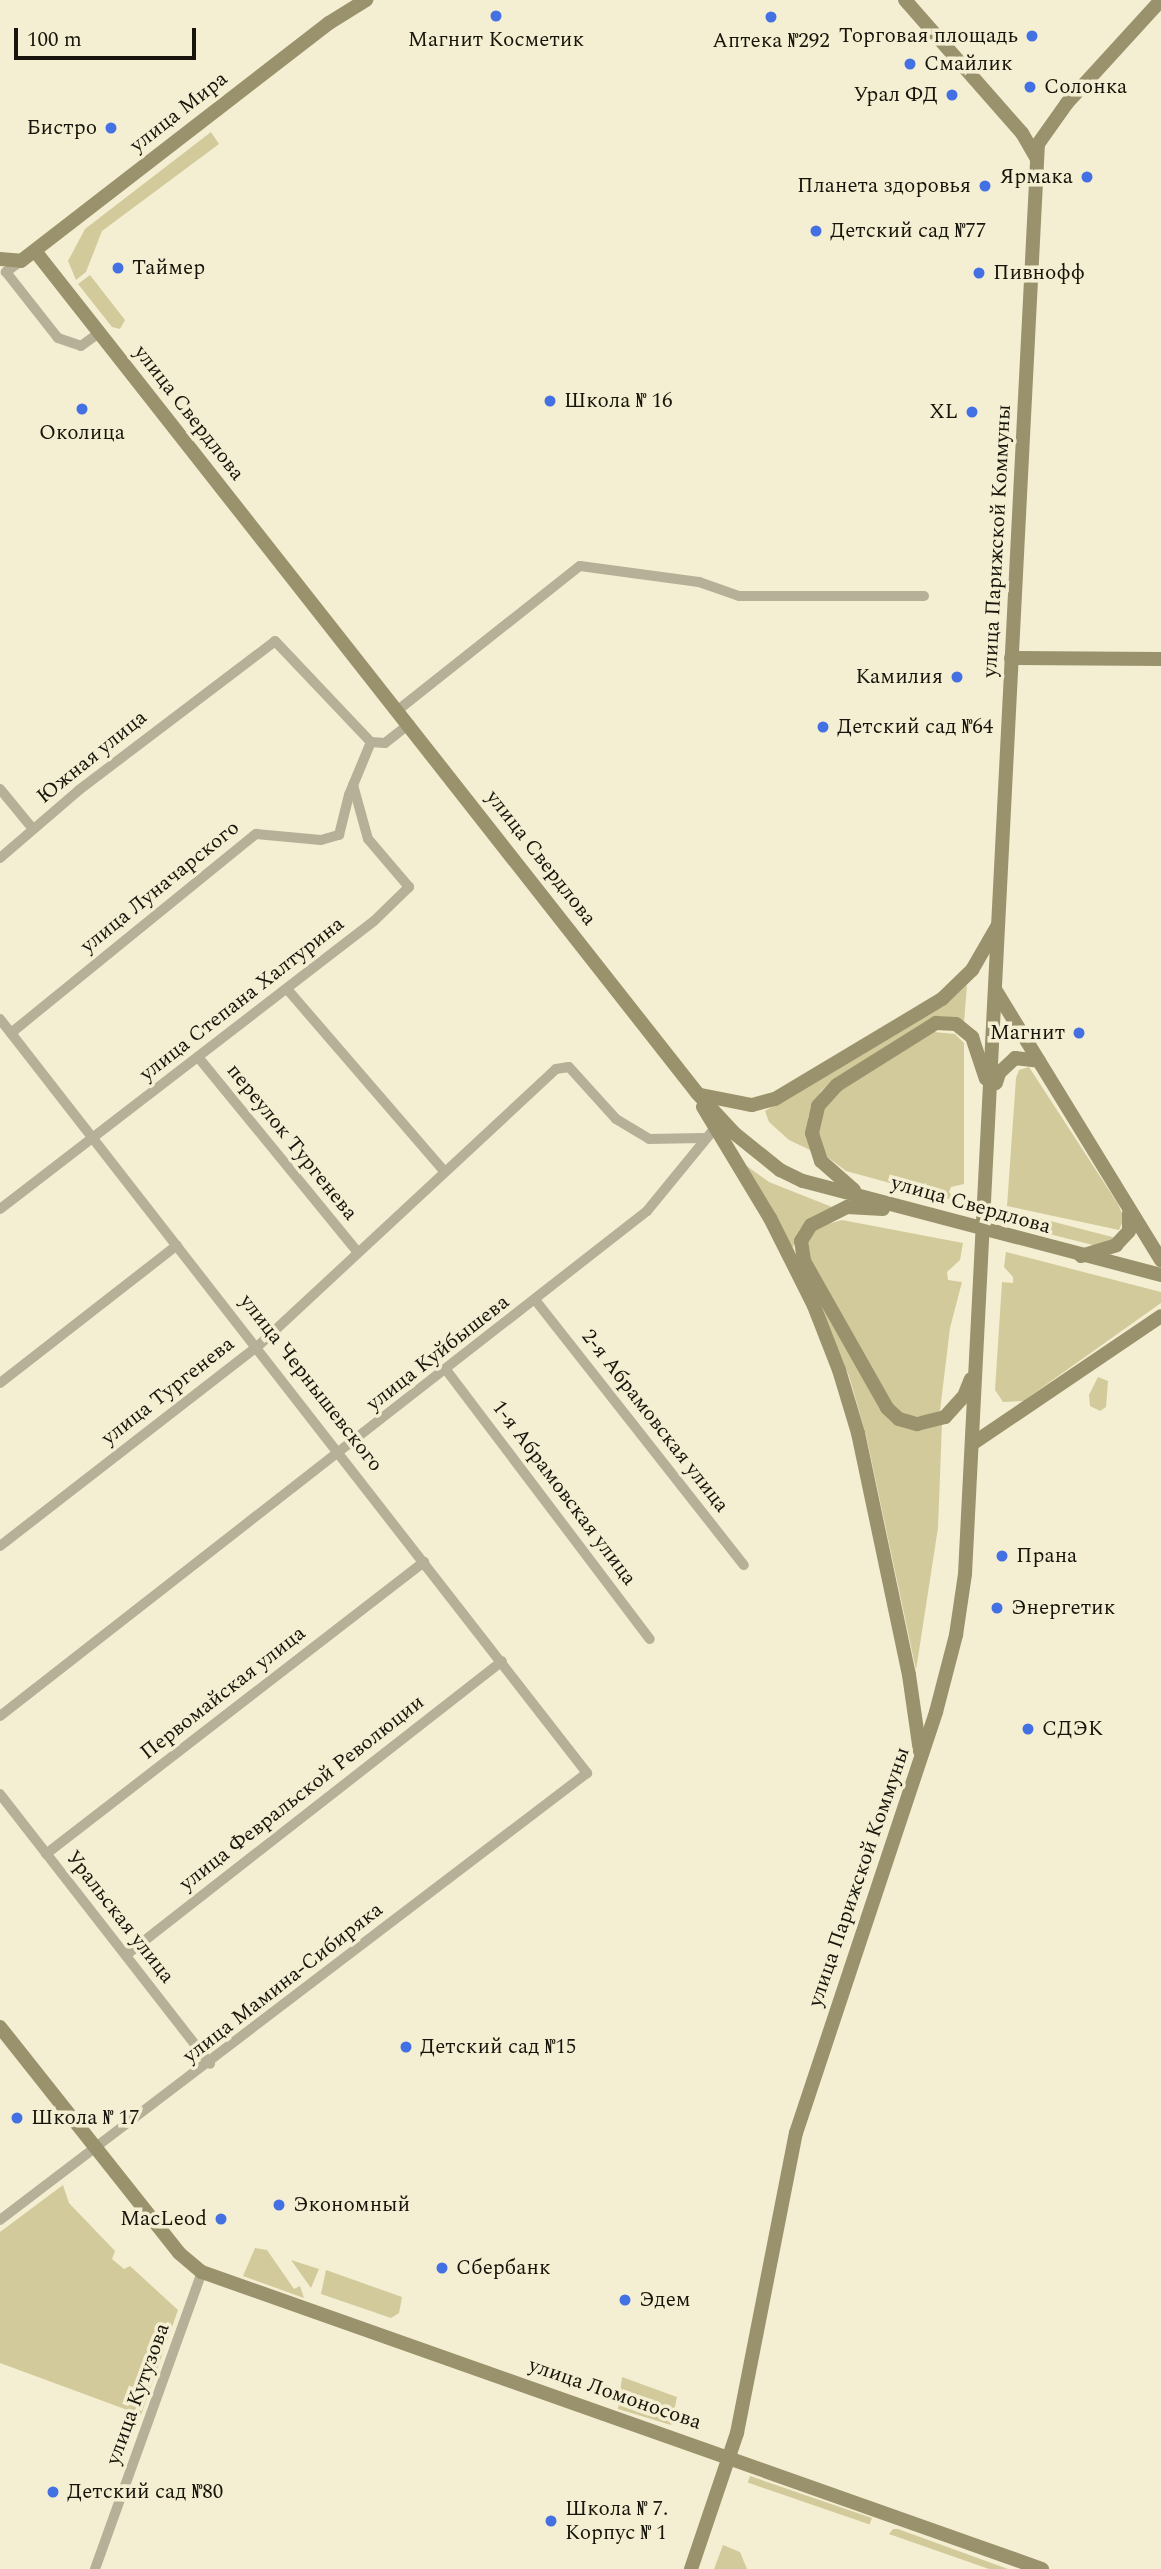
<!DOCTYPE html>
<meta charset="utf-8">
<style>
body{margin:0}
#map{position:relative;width:1161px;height:2569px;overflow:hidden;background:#f4efd2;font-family:Spectral,serif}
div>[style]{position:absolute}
.green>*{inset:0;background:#d3ca9b;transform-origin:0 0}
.street>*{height:10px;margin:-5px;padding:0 5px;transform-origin:5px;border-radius:5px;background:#b5b097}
.secondary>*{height:14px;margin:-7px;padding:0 7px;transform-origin:7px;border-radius:7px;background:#9a926c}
.dots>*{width:19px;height:19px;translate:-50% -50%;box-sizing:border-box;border:4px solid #f4efd2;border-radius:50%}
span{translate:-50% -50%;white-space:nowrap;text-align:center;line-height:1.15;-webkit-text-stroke:7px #f4efd2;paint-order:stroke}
.poi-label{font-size:21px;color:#17150b}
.right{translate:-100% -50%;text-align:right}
.left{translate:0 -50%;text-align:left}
.street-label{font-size:21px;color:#17150b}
.scale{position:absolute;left:14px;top:28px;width:182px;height:32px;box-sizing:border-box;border:4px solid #17150b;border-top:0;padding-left:9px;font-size:21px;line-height:24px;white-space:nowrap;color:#17150b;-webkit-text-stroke:5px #f4efd2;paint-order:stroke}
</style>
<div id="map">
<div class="green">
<div style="clip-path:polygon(211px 132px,219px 144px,102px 231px,86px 272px,76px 280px,68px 261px,85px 229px)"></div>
<div style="clip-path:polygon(90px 275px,125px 320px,120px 329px,112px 327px,78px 284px)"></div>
<div style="clip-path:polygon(967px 985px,964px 1023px,949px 1018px,833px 1080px,821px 1091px,808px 1117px,810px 1150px,789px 1140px,769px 1122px,765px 1111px,946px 1004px)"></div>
<div style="clip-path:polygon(934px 1032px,955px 1034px,964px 1043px,964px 1184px,951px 1187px,949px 1192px,956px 1201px,846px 1171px,822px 1153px,817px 1141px,821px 1112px,839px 1092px)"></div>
<div style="clip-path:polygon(1029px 1067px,1118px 1204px,1124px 1218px,1119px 1230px,1007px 1206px,1016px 1078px,1019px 1070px)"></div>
<div style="clip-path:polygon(733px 1156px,769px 1182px,832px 1207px,800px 1229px,792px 1250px)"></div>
<div style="clip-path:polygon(1011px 1216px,1035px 1217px,1116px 1238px,1097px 1246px,1009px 1224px)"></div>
<div style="clip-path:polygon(842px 1220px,963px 1243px,960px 1260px,947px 1272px,948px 1280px,962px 1282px,950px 1328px,940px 1411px,931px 1416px,904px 1417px,891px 1407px,803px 1254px,803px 1244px,818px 1227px)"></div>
<div style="clip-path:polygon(1006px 1252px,1161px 1292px,1161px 1303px,1023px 1401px,1003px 1402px,995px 1390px,1002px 1282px,1013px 1283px,1013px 1277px,1004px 1267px)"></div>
<div style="clip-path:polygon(811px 1286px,887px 1415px,942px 1423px,938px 1528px,916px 1670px,866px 1435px,849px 1376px)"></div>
<div style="clip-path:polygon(1098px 1377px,1108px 1381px,1106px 1407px,1100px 1411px,1090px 1406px,1089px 1395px)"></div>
<div style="clip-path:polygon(63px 2185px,69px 2203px,115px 2251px,112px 2259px,124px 2269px,130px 2266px,178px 2310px,141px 2415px,0 2363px,0 2232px)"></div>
<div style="clip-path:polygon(255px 2248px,267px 2250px,294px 2289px,300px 2286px,304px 2298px,243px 2276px)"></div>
<div style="clip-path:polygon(291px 2260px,319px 2269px,311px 2288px)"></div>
<div style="clip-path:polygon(326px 2270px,402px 2297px,399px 2313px,391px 2318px,321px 2294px)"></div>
<div style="clip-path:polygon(622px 2377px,677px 2397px,671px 2425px,618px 2409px)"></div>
<div style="left:750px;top:2476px;width:129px;height:7px;rotate:19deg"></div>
<div style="clip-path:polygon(893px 2529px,898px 2529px,1008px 2569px,989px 2569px,889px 2534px)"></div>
<div style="clip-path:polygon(723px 2545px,740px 2552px,747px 2569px,714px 2569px)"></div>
</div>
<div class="street">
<div style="left:21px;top:261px;width:19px;rotate:144deg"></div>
<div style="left:6px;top:272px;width:84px;rotate:51.8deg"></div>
<div style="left:58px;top:338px;width:24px;rotate:19deg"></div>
<div style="left:81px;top:346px;width:22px;rotate:-36deg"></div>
<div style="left:398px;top:710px;width:232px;rotate:-38.4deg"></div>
<div style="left:580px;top:566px;width:120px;rotate:7.7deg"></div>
<div style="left:699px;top:582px;width:42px;rotate:19.3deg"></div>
<div style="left:739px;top:596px;width:185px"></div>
<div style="left:0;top:789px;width:52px;rotate:50.5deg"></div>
<div style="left:0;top:858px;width:104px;rotate:-40.7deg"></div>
<div style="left:79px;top:790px;width:246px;rotate:-37.2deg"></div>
<div style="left:275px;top:641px;width:139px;rotate:46.5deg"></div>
<div style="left:371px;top:742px;width:14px;rotate:4deg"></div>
<div style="left:385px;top:743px;width:31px;rotate:-38deg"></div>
<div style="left:287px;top:989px;width:240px;rotate:49.2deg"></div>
<div style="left:0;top:1019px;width:956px;rotate:52.1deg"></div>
<div style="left:587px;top:1773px;width:738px;rotate:142.71deg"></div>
<div style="left:11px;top:1033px;width:316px;rotate:-39.1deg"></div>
<div style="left:256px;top:834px;width:65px;rotate:5.3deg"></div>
<div style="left:321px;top:840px;width:19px;rotate:-16deg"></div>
<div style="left:339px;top:835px;width:41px;rotate:-76deg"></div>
<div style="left:349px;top:795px;width:57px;rotate:-67.5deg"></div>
<div style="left:198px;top:1057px;width:251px;rotate:50.7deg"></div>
<div style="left:0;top:1209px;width:472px;rotate:-37.6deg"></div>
<div style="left:374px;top:921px;width:49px;rotate:-44.2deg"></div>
<div style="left:409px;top:887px;width:63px;rotate:-130.5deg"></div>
<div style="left:368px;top:839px;width:56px;rotate:-105.5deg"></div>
<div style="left:536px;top:1301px;width:336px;rotate:51.8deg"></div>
<div style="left:447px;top:1371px;width:336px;rotate:52.9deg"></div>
<div style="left:0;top:1383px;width:224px;rotate:-37.9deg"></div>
<div style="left:0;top:1546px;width:326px;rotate:-37.8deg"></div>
<div style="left:258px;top:1346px;width:407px;rotate:-42.9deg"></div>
<div style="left:556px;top:1069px;width:13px;rotate:-9deg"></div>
<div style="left:569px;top:1067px;width:70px;rotate:47.9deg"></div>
<div style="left:616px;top:1119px;width:39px;rotate:31deg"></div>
<div style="left:649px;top:1139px;width:54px;rotate:-1.1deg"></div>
<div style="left:0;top:1716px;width:821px;rotate:-37.97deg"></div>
<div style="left:647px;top:1211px;width:106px;rotate:-50.7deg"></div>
<div style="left:0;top:1794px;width:342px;rotate:52.1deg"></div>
<div style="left:46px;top:1854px;width:478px;rotate:-37.7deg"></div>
<div style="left:126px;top:1955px;width:477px;rotate:-38deg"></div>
<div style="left:95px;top:2569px;width:316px;rotate:-70.2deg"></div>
</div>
<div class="secondary">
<div style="left:905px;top:0;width:177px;rotate:48.7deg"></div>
<div style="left:1022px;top:133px;width:28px;rotate:60deg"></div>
<div style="left:35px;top:251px;width:1071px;rotate:51.82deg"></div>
<div style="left:697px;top:1093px;width:54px;rotate:47.2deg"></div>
<div style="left:734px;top:1133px;width:59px;rotate:38.8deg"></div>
<div style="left:780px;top:1170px;width:25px;rotate:26deg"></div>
<div style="left:803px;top:1181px;width:370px;rotate:14.7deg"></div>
<div style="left:0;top:259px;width:21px;rotate:5deg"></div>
<div style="left:21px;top:261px;width:389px;rotate:-37.7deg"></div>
<div style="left:329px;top:23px;width:44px;rotate:-31.9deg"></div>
<div style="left:1011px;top:658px;width:150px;rotate:0.4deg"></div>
<div style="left:996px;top:991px;width:316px;rotate:58.5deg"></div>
<div style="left:996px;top:1083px;width:10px;rotate:-73deg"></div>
<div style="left:999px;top:1073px;width:22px;rotate:-43deg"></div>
<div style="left:1015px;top:1058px;width:24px;rotate:7deg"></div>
<div style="left:701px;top:1095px;width:52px;rotate:11.1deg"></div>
<div style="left:752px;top:1105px;width:24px;rotate:-15deg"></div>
<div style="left:775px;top:1099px;width:195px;rotate:-30.9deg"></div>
<div style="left:942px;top:999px;width:42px;rotate:-44deg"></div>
<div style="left:972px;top:970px;width:52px;rotate:-60deg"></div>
<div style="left:703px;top:1107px;width:130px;rotate:58.9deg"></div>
<div style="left:770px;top:1218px;width:98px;rotate:63.4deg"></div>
<div style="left:814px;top:1306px;width:69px;rotate:68.7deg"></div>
<div style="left:839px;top:1370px;width:66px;rotate:73.2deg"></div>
<div style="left:858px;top:1433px;width:247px;rotate:78.1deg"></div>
<div style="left:909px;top:1675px;width:77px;rotate:81.8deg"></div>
<div style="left:854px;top:1190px;width:44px;rotate:-138.7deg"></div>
<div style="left:821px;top:1161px;width:29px;rotate:-108deg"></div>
<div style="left:812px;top:1133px;width:28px;rotate:-77deg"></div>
<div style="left:818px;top:1106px;width:28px;rotate:-48deg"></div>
<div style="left:837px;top:1085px;width:117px;rotate:-32.1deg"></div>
<div style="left:936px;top:1023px;width:20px;rotate:3deg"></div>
<div style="left:956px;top:1024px;width:21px;rotate:39deg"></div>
<div style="left:972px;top:1037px;width:44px;rotate:71.6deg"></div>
<div style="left:883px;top:1209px;width:36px;rotate:-177deg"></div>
<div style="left:847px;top:1207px;width:40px;rotate:153.4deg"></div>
<div style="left:811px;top:1225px;width:19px;rotate:122deg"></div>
<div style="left:801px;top:1241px;width:20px;rotate:81deg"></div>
<div style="left:804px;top:1261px;width:169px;rotate:60.5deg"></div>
<div style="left:887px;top:1408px;width:16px;rotate:43deg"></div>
<div style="left:899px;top:1419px;width:19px;rotate:16deg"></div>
<div style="left:917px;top:1424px;width:29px;rotate:-14deg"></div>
<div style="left:945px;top:1417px;width:28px;rotate:-48deg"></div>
<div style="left:964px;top:1396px;width:18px;rotate:-68deg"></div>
<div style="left:1081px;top:1256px;width:37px;rotate:-17deg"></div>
<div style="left:1116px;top:1245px;width:19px;rotate:-47deg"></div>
<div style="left:1129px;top:1231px;width:18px;rotate:-90deg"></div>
<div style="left:972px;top:1444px;width:228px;rotate:-34.1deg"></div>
<div style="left:0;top:2027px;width:288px;rotate:51.6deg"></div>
<div style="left:179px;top:2253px;width:30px;rotate:40deg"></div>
<div style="left:202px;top:2272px;width:891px;rotate:19.47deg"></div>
<div style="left:691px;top:2569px;width:144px;rotate:-71.3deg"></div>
<div style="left:737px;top:2433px;width:306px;rotate:-78.9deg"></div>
<div style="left:796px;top:2133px;width:444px;rotate:-71.6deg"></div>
<div style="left:936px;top:1712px;width:80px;rotate:-75.4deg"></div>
<div style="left:956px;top:1635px;width:62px;rotate:-81.6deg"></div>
<div style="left:965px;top:1574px;width:1432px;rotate:-87.08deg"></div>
<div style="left:1038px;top:144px;width:50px;rotate:-54.7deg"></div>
<div style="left:1067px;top:103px;width:139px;rotate:-47.6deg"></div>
</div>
<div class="dots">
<div style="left:496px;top:16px;background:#4371e3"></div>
<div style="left:771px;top:17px;background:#4371e3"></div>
<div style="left:1032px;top:36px;background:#4371e3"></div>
<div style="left:910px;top:64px;background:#4371e3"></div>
<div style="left:1030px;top:87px;background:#4371e3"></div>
<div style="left:952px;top:95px;background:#4371e3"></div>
<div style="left:111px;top:128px;background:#4371e3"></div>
<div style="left:1087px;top:177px;background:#4371e3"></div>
<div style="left:985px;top:186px;background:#4371e3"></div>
<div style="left:816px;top:231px;background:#4371e3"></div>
<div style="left:118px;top:268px;background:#4371e3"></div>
<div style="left:979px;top:273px;background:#4371e3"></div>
<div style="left:550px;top:401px;background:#4371e3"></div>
<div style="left:82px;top:409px;background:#4371e3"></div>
<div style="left:972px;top:412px;background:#4371e3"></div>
<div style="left:957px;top:677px;background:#4371e3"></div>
<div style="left:823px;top:727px;background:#4371e3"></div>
<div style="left:1079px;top:1033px;background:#4371e3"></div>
<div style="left:1002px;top:1556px;background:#4371e3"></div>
<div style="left:997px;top:1608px;background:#4371e3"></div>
<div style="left:1028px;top:1729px;background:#4371e3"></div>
<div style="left:406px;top:2047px;background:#4371e3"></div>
<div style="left:17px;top:2118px;background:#4371e3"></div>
<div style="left:279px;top:2205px;background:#4371e3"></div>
<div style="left:221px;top:2219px;background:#4371e3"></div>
<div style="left:442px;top:2268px;background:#4371e3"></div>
<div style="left:625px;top:2300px;background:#4371e3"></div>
<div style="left:53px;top:2492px;background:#4371e3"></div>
<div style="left:551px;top:2521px;background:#4371e3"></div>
</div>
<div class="poi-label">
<span class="right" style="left:1018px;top:36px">Торговая площадь</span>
<span style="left:496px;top:40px">Магнит Косметик</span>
<span style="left:771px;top:41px">Аптека №292</span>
<span class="left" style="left:924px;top:64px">Смайлик</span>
<span class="left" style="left:1044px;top:87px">Солонка</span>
<span class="right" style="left:938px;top:95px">Урал ФД</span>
<span class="right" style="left:97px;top:128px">Бистро</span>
<span class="right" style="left:1073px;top:177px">Ярмака</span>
<span class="right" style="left:971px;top:186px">Планета здоровья</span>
<span class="left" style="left:830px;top:231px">Детский сад №77</span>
<span class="left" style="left:132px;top:268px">Таймер</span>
<span class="left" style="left:993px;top:273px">Пивнофф</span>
<span class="left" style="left:564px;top:401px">Школа № 16</span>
<span class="right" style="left:958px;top:412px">XL</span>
<span style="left:82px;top:433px">Околица</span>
<span class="right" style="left:943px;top:677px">Камилия</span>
<span class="left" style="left:837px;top:727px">Детский сад №64</span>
<span class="right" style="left:1065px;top:1033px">Магнит</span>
<span class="left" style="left:1016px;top:1556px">Прана</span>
<span class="left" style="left:1011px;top:1608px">Энергетик</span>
<span class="left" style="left:1042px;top:1729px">СДЭК</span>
<span class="left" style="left:420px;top:2047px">Детский сад №15</span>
<span class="left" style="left:31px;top:2118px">Школа № 17</span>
<span class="left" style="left:293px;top:2205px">Экономный</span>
<span class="right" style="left:207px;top:2219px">MacLeod</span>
<span class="left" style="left:456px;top:2268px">Сбербанк</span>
<span class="left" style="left:639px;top:2300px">Эдем</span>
<span class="left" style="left:67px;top:2492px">Детский сад №80</span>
<span class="left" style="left:565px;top:2521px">Школа № 7.<br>Корпус № 1</span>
</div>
<div class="street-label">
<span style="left:179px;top:112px;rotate:-38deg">улица Мира</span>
<span style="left:189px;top:413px;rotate:52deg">улица Свердлова</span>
<span style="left:997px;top:541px;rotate:-87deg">улица Парижской Коммуны</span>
<span style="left:92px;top:757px;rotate:-39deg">Южная улица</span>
<span style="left:541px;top:858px;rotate:52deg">улица Свердлова</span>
<span style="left:160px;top:887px;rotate:-39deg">улица Луначарского</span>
<span style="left:242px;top:999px;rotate:-38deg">улица Степана Халтурина</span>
<span style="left:292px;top:1142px;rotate:51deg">переулок Тургенева</span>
<span style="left:971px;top:1205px;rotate:16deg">улица Свердлова</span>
<span style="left:438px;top:1353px;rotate:-38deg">улица Куйбышева</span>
<span style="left:311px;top:1383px;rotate:52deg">улица Чернышевского</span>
<span style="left:168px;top:1391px;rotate:-38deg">улица Тургенева</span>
<span style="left:655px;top:1421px;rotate:52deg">2-я Абрамовская улица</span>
<span style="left:564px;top:1493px;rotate:53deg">1-я Абрамовская улица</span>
<span style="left:223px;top:1693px;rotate:-38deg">Первомайская улица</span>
<span style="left:302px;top:1793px;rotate:-38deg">улица Февральской Революции</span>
<span style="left:859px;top:1877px;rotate:-71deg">улица Парижской Коммуны</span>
<span style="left:120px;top:1917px;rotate:52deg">Уральская улица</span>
<span style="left:283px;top:1983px;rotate:-38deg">улица Мамина-Сибиряка</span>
<span style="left:138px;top:2394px;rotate:-70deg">улица Кутузова</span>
<span style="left:615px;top:2394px;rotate:19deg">улица Ломоносова</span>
</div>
<div class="scale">100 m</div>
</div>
